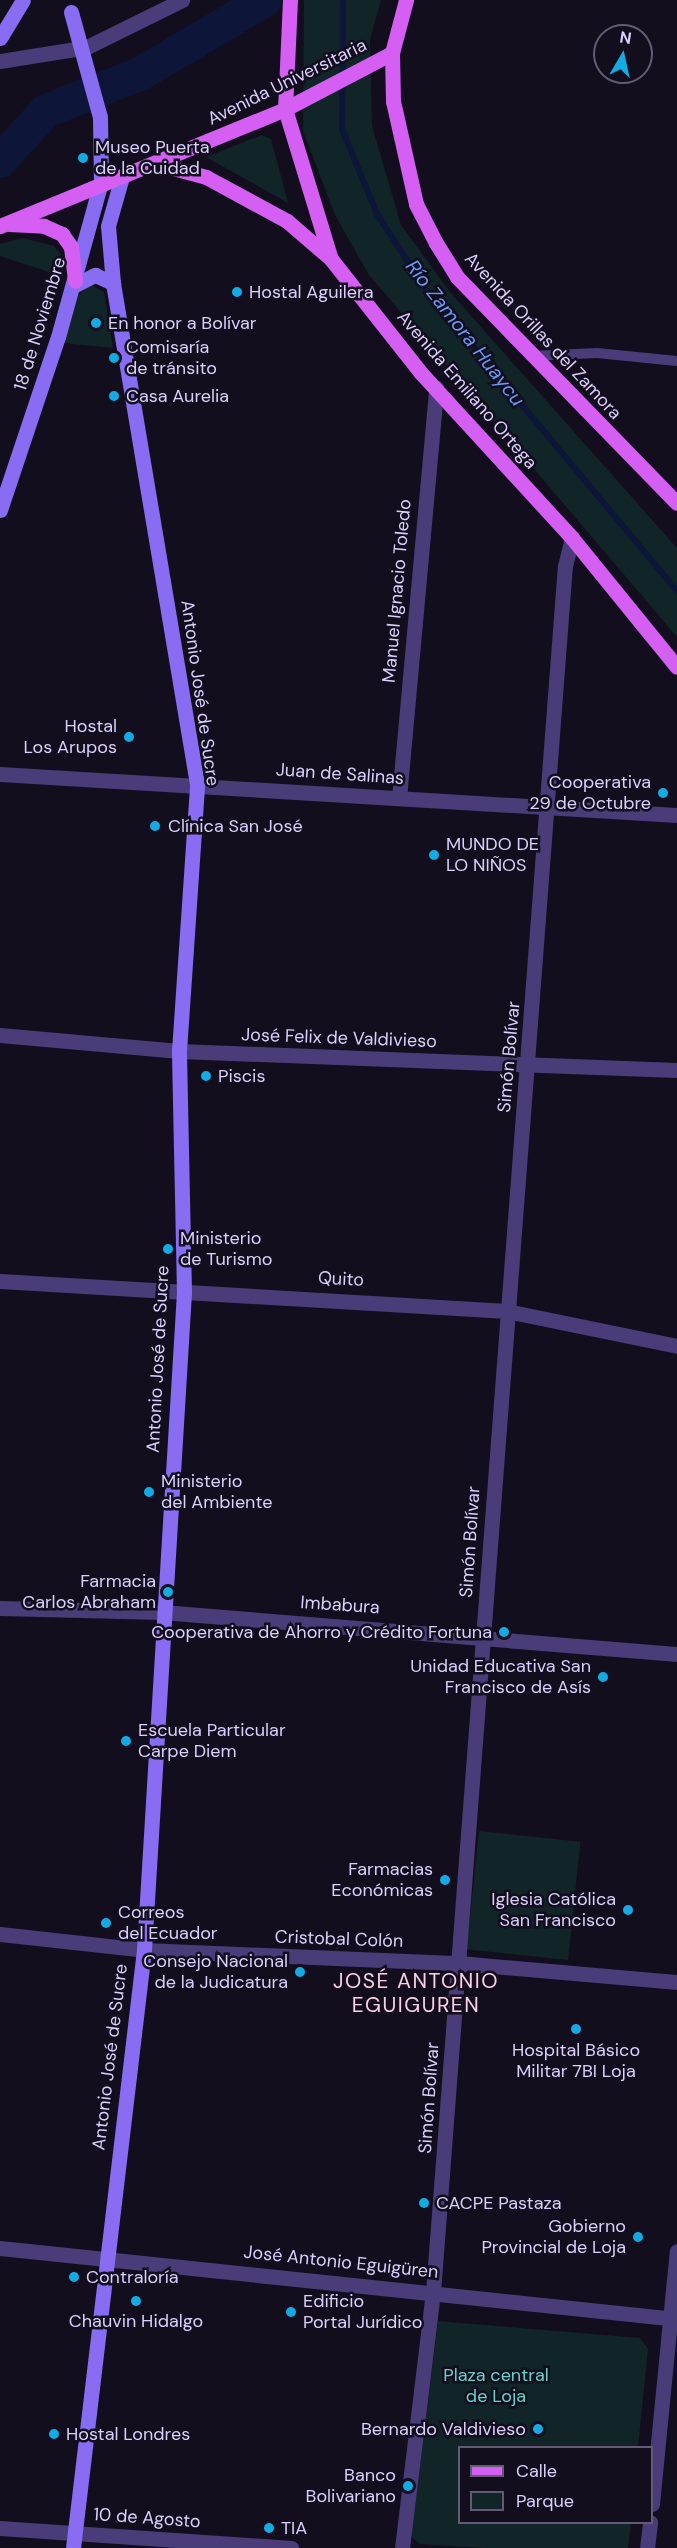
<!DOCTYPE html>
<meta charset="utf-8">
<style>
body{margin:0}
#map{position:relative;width:677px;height:2548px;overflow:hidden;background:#130e1e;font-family:"DM Sans",sans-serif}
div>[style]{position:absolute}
.green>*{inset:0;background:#112427;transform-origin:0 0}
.stream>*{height:6px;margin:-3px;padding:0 3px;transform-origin:3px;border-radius:3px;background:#0d1538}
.river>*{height:34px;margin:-17px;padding:0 17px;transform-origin:17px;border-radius:17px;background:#0d1538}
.lane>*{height:10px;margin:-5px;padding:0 5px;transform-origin:5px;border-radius:5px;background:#493c79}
.street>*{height:15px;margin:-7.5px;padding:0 7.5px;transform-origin:7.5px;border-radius:7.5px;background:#493c79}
.secondary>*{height:15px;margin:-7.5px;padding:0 7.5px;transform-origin:7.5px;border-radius:7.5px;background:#886df3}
.primary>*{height:15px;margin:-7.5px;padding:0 7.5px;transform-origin:7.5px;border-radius:7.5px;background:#d45ff2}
.secondary-bridge>*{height:15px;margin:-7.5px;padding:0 7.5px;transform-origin:7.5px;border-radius:7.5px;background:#886df3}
.dots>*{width:16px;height:16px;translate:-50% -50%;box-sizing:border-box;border:3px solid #130e1e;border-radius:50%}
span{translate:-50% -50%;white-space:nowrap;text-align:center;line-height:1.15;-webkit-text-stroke:5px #130e1e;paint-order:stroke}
.street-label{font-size:18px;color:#dbcffb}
.poi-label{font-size:18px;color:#dbcffb}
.left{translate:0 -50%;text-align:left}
.right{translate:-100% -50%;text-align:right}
.park-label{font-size:18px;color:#61d4cb}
.water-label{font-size:20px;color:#6599f3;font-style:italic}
.quarter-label{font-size:21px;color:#fbd0e4;letter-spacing:1.5px}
.legend{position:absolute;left:458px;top:2446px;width:195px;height:78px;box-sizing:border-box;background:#130e1e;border:2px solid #635b76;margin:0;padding:8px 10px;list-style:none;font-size:18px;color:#dbcffb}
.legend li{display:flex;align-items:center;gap:12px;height:30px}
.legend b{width:30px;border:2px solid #635b76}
.north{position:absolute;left:593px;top:24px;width:60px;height:60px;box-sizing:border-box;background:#130e1e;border:2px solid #635b76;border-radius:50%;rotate:9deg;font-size:16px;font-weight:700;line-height:24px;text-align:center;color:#dbcffb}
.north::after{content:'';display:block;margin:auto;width:21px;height:27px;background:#12abe3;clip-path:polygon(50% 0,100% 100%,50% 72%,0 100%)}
</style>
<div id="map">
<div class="green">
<div style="clip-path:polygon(304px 0,381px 0,370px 40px,372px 126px,401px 225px,450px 292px,677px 548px,677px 637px,369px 275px,335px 215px,303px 131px)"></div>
<div style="clip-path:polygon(262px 135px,271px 139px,288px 203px,206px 157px)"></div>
<div style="clip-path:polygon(23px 238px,54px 246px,61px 255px,61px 276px,0 256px,0 244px)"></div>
<div style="clip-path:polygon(90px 284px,104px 292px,113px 348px,63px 343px,77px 297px)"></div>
<div style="left:479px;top:1831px;width:102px;height:119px;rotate:6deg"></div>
<div style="clip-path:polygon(438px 2321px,640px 2338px,648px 2349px,638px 2447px,460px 2448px,460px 2522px,631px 2523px,628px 2548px,483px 2548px,420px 2544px,411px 2536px)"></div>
</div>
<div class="stream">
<div style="left:343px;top:0;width:129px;rotate:90.4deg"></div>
<div style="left:342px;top:129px;width:92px;rotate:67.6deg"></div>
<div style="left:377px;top:214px;width:92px;rotate:57deg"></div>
<div style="left:427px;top:291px;width:391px;rotate:50.2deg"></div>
</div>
<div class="river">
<div style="left:0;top:161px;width:68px;rotate:-47.4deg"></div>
<div style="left:46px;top:111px;width:101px;rotate:-21.5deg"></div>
<div style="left:140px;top:74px;width:145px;rotate:-30.6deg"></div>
</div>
<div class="lane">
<div style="left:530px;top:356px;width:67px;rotate:-2.6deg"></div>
<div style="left:597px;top:353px;width:80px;rotate:5.7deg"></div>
</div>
<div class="street">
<div style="left:0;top:61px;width:88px;rotate:-9.1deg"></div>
<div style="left:87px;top:47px;width:106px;rotate:-26.3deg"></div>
<div style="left:0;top:774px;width:678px;rotate:3.47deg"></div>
<div style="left:399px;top:798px;width:412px;rotate:-84.8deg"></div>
<div style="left:0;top:1035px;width:180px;rotate:5.1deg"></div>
<div style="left:179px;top:1051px;width:498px;rotate:2.2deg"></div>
<div style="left:0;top:1281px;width:508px;rotate:3.39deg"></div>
<div style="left:507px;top:1311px;width:174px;rotate:11.6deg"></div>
<div style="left:0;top:1608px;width:162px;rotate:1.4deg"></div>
<div style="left:162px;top:1612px;width:517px;rotate:4.66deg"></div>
<div style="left:0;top:1934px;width:145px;rotate:6.3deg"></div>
<div style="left:144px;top:1950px;width:315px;rotate:2.4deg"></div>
<div style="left:459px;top:1963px;width:219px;rotate:5deg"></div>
<div style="left:0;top:2248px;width:681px;rotate:5.99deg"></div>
<div style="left:652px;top:2504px;width:254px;rotate:-84.4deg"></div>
<div style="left:0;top:2528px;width:292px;rotate:3.9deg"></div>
<div style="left:402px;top:2548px;width:258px;rotate:-83.1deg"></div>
<div style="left:433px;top:2292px;width:1731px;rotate:-85.63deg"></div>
<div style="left:565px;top:566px;width:29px;rotate:-76deg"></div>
<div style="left:647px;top:2548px;width:26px;rotate:-83deg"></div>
</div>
<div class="secondary">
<div style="left:0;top:38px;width:44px;rotate:-58.8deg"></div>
<div style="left:73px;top:286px;width:25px;rotate:-27deg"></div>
<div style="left:95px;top:275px;width:20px;rotate:24deg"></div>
<div style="left:0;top:510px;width:182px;rotate:-71.5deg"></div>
<div style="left:58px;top:337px;width:161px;rotate:-74.5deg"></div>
<div style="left:101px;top:182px;width:65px;rotate:-90.9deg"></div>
<div style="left:73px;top:2548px;width:602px;rotate:-83.23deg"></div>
<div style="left:144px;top:1950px;width:659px;rotate:-86.52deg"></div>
<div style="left:184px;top:1292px;width:241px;rotate:-91.2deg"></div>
<div style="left:179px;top:1051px;width:268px;rotate:-86.1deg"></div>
<div style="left:197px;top:784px;width:508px;rotate:-99.52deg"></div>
<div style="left:113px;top:283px;width:57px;rotate:-95deg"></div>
<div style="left:108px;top:226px;width:51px;rotate:-74.1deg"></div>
</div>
<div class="primary">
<div style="left:290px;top:0;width:109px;rotate:92.6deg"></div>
<div style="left:285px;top:109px;width:157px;rotate:73deg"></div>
<div style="left:331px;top:259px;width:145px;rotate:51.7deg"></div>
<div style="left:421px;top:373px;width:224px;rotate:47.5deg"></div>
<div style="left:572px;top:538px;width:166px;rotate:50.9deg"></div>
<div style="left:406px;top:0;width:55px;rotate:104.8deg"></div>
<div style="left:392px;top:53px;width:48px;rotate:88.8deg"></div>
<div style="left:393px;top:101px;width:106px;rotate:77.4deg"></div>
<div style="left:416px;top:204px;width:44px;rotate:62.9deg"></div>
<div style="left:436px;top:243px;width:40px;rotate:58deg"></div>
<div style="left:457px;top:277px;width:315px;rotate:45.8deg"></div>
<div style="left:158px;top:164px;width:50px;rotate:15.2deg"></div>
<div style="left:206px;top:177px;width:92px;rotate:28.5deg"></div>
<div style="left:287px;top:221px;width:58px;rotate:40.8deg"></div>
<div style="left:9px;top:224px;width:35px;rotate:3deg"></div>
<div style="left:44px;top:226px;width:20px;rotate:24deg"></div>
<div style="left:62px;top:234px;width:16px;rotate:55deg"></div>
<div style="left:71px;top:247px;width:34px;rotate:83deg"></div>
<div style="left:0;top:226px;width:308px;rotate:-22.3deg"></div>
<div style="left:285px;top:109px;width:121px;rotate:-27.6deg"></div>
</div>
<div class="secondary-bridge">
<div style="left:71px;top:12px;width:109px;rotate:74.6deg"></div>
</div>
<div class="dots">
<div style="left:83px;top:158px;background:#12abe3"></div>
<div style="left:237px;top:292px;background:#12abe3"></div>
<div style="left:96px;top:323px;background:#12abe3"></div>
<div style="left:114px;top:358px;background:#12abe3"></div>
<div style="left:114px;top:396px;background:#12abe3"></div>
<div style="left:129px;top:737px;background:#12abe3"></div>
<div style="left:663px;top:793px;background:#12abe3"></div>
<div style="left:155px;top:826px;background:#12abe3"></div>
<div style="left:434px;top:855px;background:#12abe3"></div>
<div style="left:206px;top:1076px;background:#12abe3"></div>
<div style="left:168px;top:1249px;background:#12abe3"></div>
<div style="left:149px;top:1492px;background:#12abe3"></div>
<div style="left:168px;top:1592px;background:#12abe3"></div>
<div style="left:504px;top:1632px;background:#12abe3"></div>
<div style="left:603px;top:1677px;background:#12abe3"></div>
<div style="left:126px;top:1741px;background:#12abe3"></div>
<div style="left:445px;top:1880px;background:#12abe3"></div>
<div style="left:628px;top:1910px;background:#12abe3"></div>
<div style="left:106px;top:1923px;background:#12abe3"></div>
<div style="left:300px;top:1972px;background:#12abe3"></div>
<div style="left:576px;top:2029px;background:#12abe3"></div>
<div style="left:424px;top:2203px;background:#12abe3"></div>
<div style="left:638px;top:2237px;background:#12abe3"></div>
<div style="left:74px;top:2277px;background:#12abe3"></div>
<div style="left:136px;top:2301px;background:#12abe3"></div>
<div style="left:291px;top:2312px;background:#12abe3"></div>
<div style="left:538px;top:2429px;background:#12abe3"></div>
<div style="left:54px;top:2434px;background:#12abe3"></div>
<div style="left:408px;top:2486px;background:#12abe3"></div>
<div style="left:269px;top:2528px;background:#12abe3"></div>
</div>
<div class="street-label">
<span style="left:287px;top:82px;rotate:-26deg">Avenida Universitaria</span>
<span style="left:40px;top:324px;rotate:-73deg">18 de Noviembre</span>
<span style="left:543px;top:336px;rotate:47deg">Avenida Orillas del Zamora</span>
<span style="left:467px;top:390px;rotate:49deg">Avenida Emiliano Ortega</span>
<span style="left:397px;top:591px;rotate:-85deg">Manuel Ignacio Toledo</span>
<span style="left:200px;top:693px;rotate:82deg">Antonio José de Sucre</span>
<span style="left:340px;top:774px;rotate:4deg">Juan de Salinas</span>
<span style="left:339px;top:1038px;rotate:2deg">José Felix de Valdivieso</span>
<span style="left:509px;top:1057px;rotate:-85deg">Simón Bolívar</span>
<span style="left:341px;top:1279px;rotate:3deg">Quito</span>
<span style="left:158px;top:1359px;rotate:-87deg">Antonio José de Sucre</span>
<span style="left:470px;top:1542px;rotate:-86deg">Simón Bolívar</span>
<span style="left:340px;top:1605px;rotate:4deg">Imbabura</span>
<span style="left:339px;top:1939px;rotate:2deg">Cristobal Colón</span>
<span style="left:110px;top:2057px;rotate:-83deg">Antonio José de Sucre</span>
<span style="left:429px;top:2098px;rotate:-86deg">Simón Bolívar</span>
<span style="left:341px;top:2262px;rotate:6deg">José Antonio Eguigüren</span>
<span style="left:147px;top:2518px;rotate:4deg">10 de Agosto</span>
</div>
<div class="poi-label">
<span class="left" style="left:95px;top:158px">Museo Puerta<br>de la Cuidad</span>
<span class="left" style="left:249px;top:292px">Hostal Aguilera</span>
<span class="left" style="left:108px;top:323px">En honor a Bolívar</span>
<span class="left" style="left:126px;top:358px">Comisaría<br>de tránsito</span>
<span class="left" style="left:126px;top:396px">Casa Aurelia</span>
<span class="right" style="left:117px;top:737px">Hostal<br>Los Arupos</span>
<span class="right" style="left:651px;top:793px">Cooperativa<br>29 de Octubre</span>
<span class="left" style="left:168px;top:826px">Clínica San José</span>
<span class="left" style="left:446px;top:855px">MUNDO DE<br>LO NIÑOS</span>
<span class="left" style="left:218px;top:1076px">Piscis</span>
<span class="left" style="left:180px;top:1249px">Ministerio<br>de Turismo</span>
<span class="left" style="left:161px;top:1492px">Ministerio<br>del Ambiente</span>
<span class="right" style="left:156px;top:1592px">Farmacia<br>Carlos Abraham</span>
<span class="right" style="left:492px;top:1632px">Cooperativa de Ahorro y Crédito Fortuna</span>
<span class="right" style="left:591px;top:1677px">Unidad Educativa San<br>Francisco de Asís</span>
<span class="left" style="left:138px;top:1741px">Escuela Particular<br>Carpe Diem</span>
<span class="right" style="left:433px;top:1880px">Farmacias<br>Económicas</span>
<span class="right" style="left:616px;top:1910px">Iglesia Católica<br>San Francisco</span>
<span class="left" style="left:118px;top:1923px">Correos<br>del Ecuador</span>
<span class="right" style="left:288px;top:1972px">Consejo Nacional<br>de la Judicatura</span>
<span style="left:576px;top:2061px">Hospital Básico<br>Militar 7BI Loja</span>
<span class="left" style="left:436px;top:2203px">CACPE Pastaza</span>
<span class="right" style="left:626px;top:2237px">Gobierno<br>Provincial de Loja</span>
<span class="left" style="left:86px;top:2277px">Contraloría</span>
<span class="left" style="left:303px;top:2312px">Edificio<br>Portal Jurídico</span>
<span style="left:136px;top:2321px">Chauvin Hidalgo</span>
<span class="right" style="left:526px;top:2429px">Bernardo Valdivieso</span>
<span class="left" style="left:66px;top:2434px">Hostal Londres</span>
<span class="right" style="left:396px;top:2486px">Banco<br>Bolivariano</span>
<span class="left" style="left:281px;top:2528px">TIA</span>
</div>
<div class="park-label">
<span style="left:496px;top:2386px">Plaza central<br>de Loja</span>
</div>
<div class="water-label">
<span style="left:465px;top:333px;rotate:52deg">Río Zamora Huaycu</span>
</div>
<div class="quarter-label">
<span style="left:416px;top:1993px">JOSÉ ANTONIO<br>EGUIGUREN</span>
</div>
<ul class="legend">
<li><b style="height:8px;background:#d45ff2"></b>Calle</li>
<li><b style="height:16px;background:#112427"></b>Parque</li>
</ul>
<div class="north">N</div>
</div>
